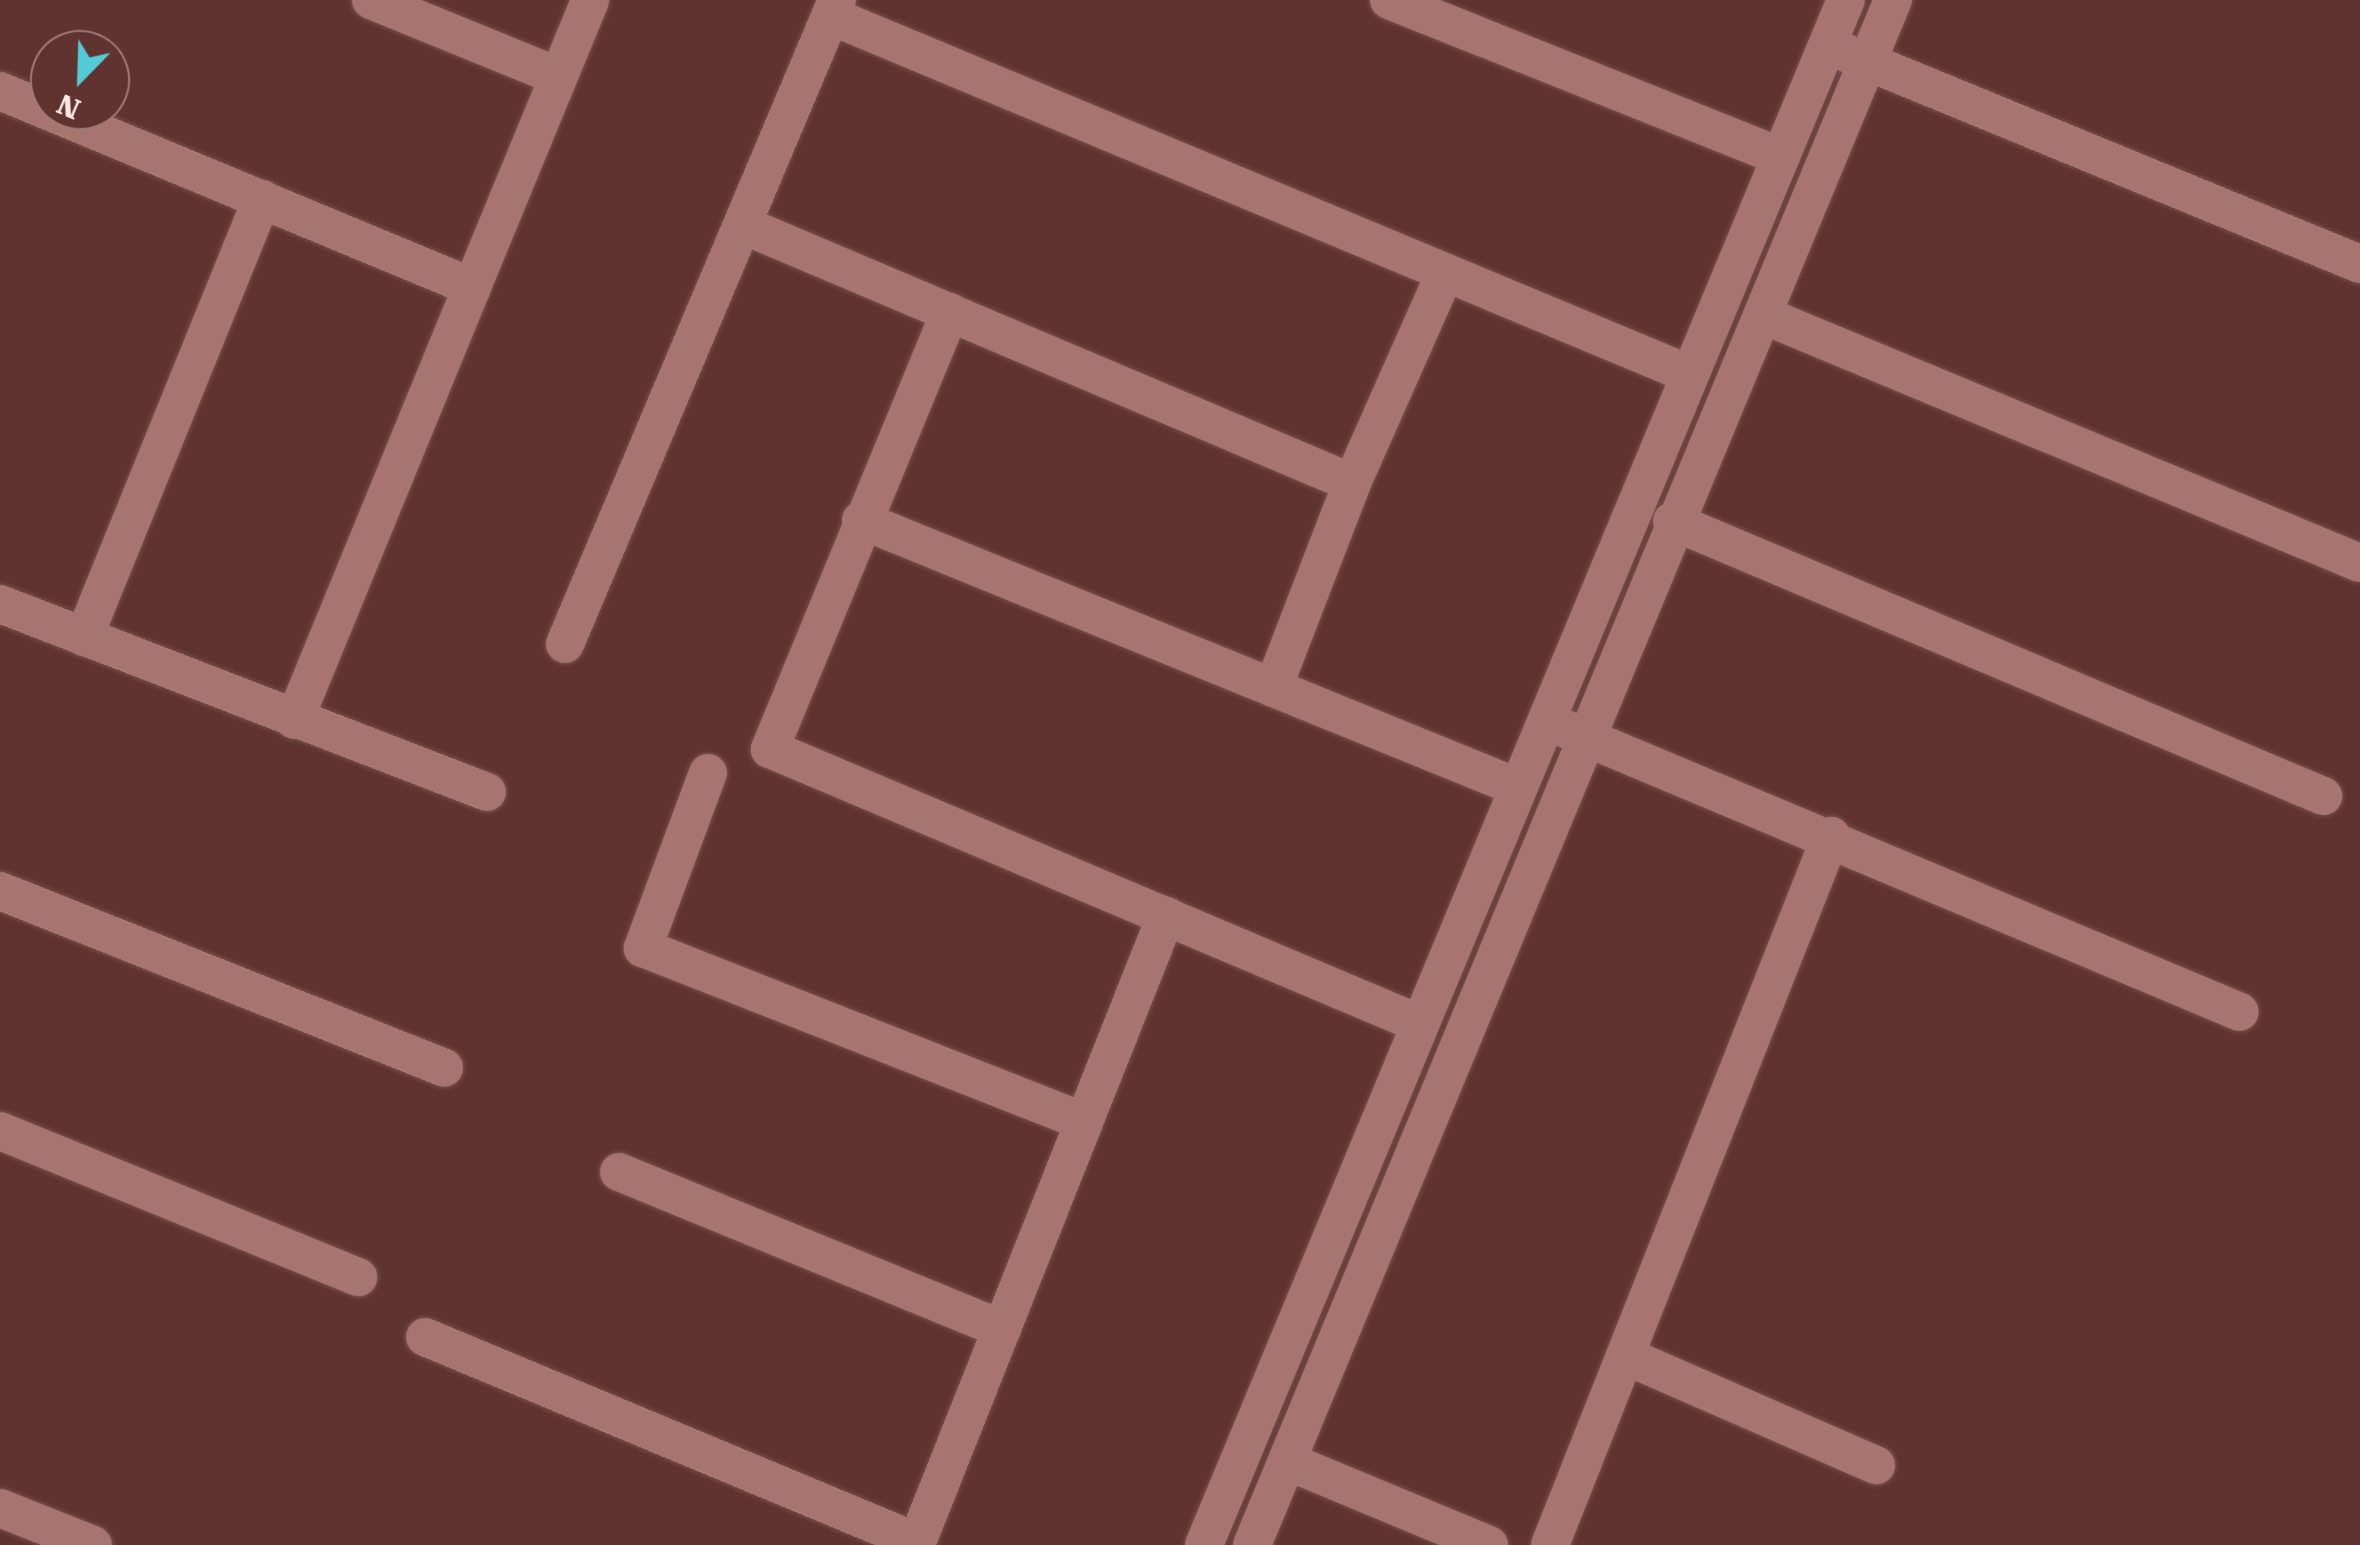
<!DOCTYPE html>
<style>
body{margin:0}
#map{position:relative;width:2360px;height:1545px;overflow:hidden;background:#613330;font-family:"Roboto Serif",serif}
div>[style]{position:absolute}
.roads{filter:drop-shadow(0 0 2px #754f4d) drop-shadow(0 0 2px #754f4d)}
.minor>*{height:38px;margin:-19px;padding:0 19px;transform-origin:19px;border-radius:19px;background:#a87470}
span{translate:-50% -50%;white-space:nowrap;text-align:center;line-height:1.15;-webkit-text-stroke:10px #613330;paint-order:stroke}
.north{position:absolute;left:30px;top:30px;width:100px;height:100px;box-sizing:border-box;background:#613330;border:2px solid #a07b78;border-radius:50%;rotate:203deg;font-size:28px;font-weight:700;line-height:40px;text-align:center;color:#ffe7e4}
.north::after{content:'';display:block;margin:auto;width:35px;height:45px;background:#52cbd7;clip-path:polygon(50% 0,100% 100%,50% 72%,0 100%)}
</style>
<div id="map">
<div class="roads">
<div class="minor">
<div style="left:371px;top:0;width:201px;rotate:22.2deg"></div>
<div style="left:1389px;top:0;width:422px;rotate:21.8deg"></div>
<div style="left:831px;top:16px;width:930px;rotate:22.65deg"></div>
<div style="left:1844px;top:52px;width:558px;rotate:22.34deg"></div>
<div style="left:0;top:91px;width:511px;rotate:22.55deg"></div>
<div style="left:472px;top:287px;width:468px;rotate:112.3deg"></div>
<div style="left:743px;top:225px;width:661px;rotate:22.96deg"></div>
<div style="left:472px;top:287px;width:310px;rotate:-67.6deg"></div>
<div style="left:950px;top:312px;width:473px;rotate:112.4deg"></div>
<div style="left:770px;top:749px;width:706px;rotate:22.93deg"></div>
<div style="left:1763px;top:315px;width:646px;rotate:22.56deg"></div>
<div style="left:861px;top:520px;width:708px;rotate:22.15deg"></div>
<div style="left:1672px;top:521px;width:707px;rotate:22.9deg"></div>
<div style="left:0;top:604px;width:522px;rotate:21.11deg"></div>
<div style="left:84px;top:637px;width:473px;rotate:-67.9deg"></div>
<div style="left:565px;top:644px;width:699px;rotate:-67.1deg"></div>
<div style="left:1273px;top:688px;width:220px;rotate:-68.9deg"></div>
<div style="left:1352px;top:483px;width:227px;rotate:-66.1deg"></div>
<div style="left:1561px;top:727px;width:736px;rotate:22.77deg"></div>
<div style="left:708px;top:773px;width:187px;rotate:110.4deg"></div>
<div style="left:643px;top:948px;width:474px;rotate:21.5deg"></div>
<div style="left:0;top:891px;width:478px;rotate:21.7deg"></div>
<div style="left:0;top:1131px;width:387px;rotate:22.2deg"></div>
<div style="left:619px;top:1172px;width:414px;rotate:22.3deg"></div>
<div style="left:425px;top:1337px;width:533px;rotate:22.62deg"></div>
<div style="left:917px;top:1542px;width:674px;rotate:-68.31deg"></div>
<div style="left:1626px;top:1356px;width:273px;rotate:23.6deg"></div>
<div style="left:1287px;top:1461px;width:219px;rotate:22.6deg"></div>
<div style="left:0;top:1508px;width:100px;rotate:21.7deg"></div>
<div style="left:1204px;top:1545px;width:1673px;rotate:-67.44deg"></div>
<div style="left:1252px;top:1545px;width:1673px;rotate:-67.47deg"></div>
<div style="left:1550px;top:1545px;width:763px;rotate:-68.38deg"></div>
</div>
</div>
<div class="north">N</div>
</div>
